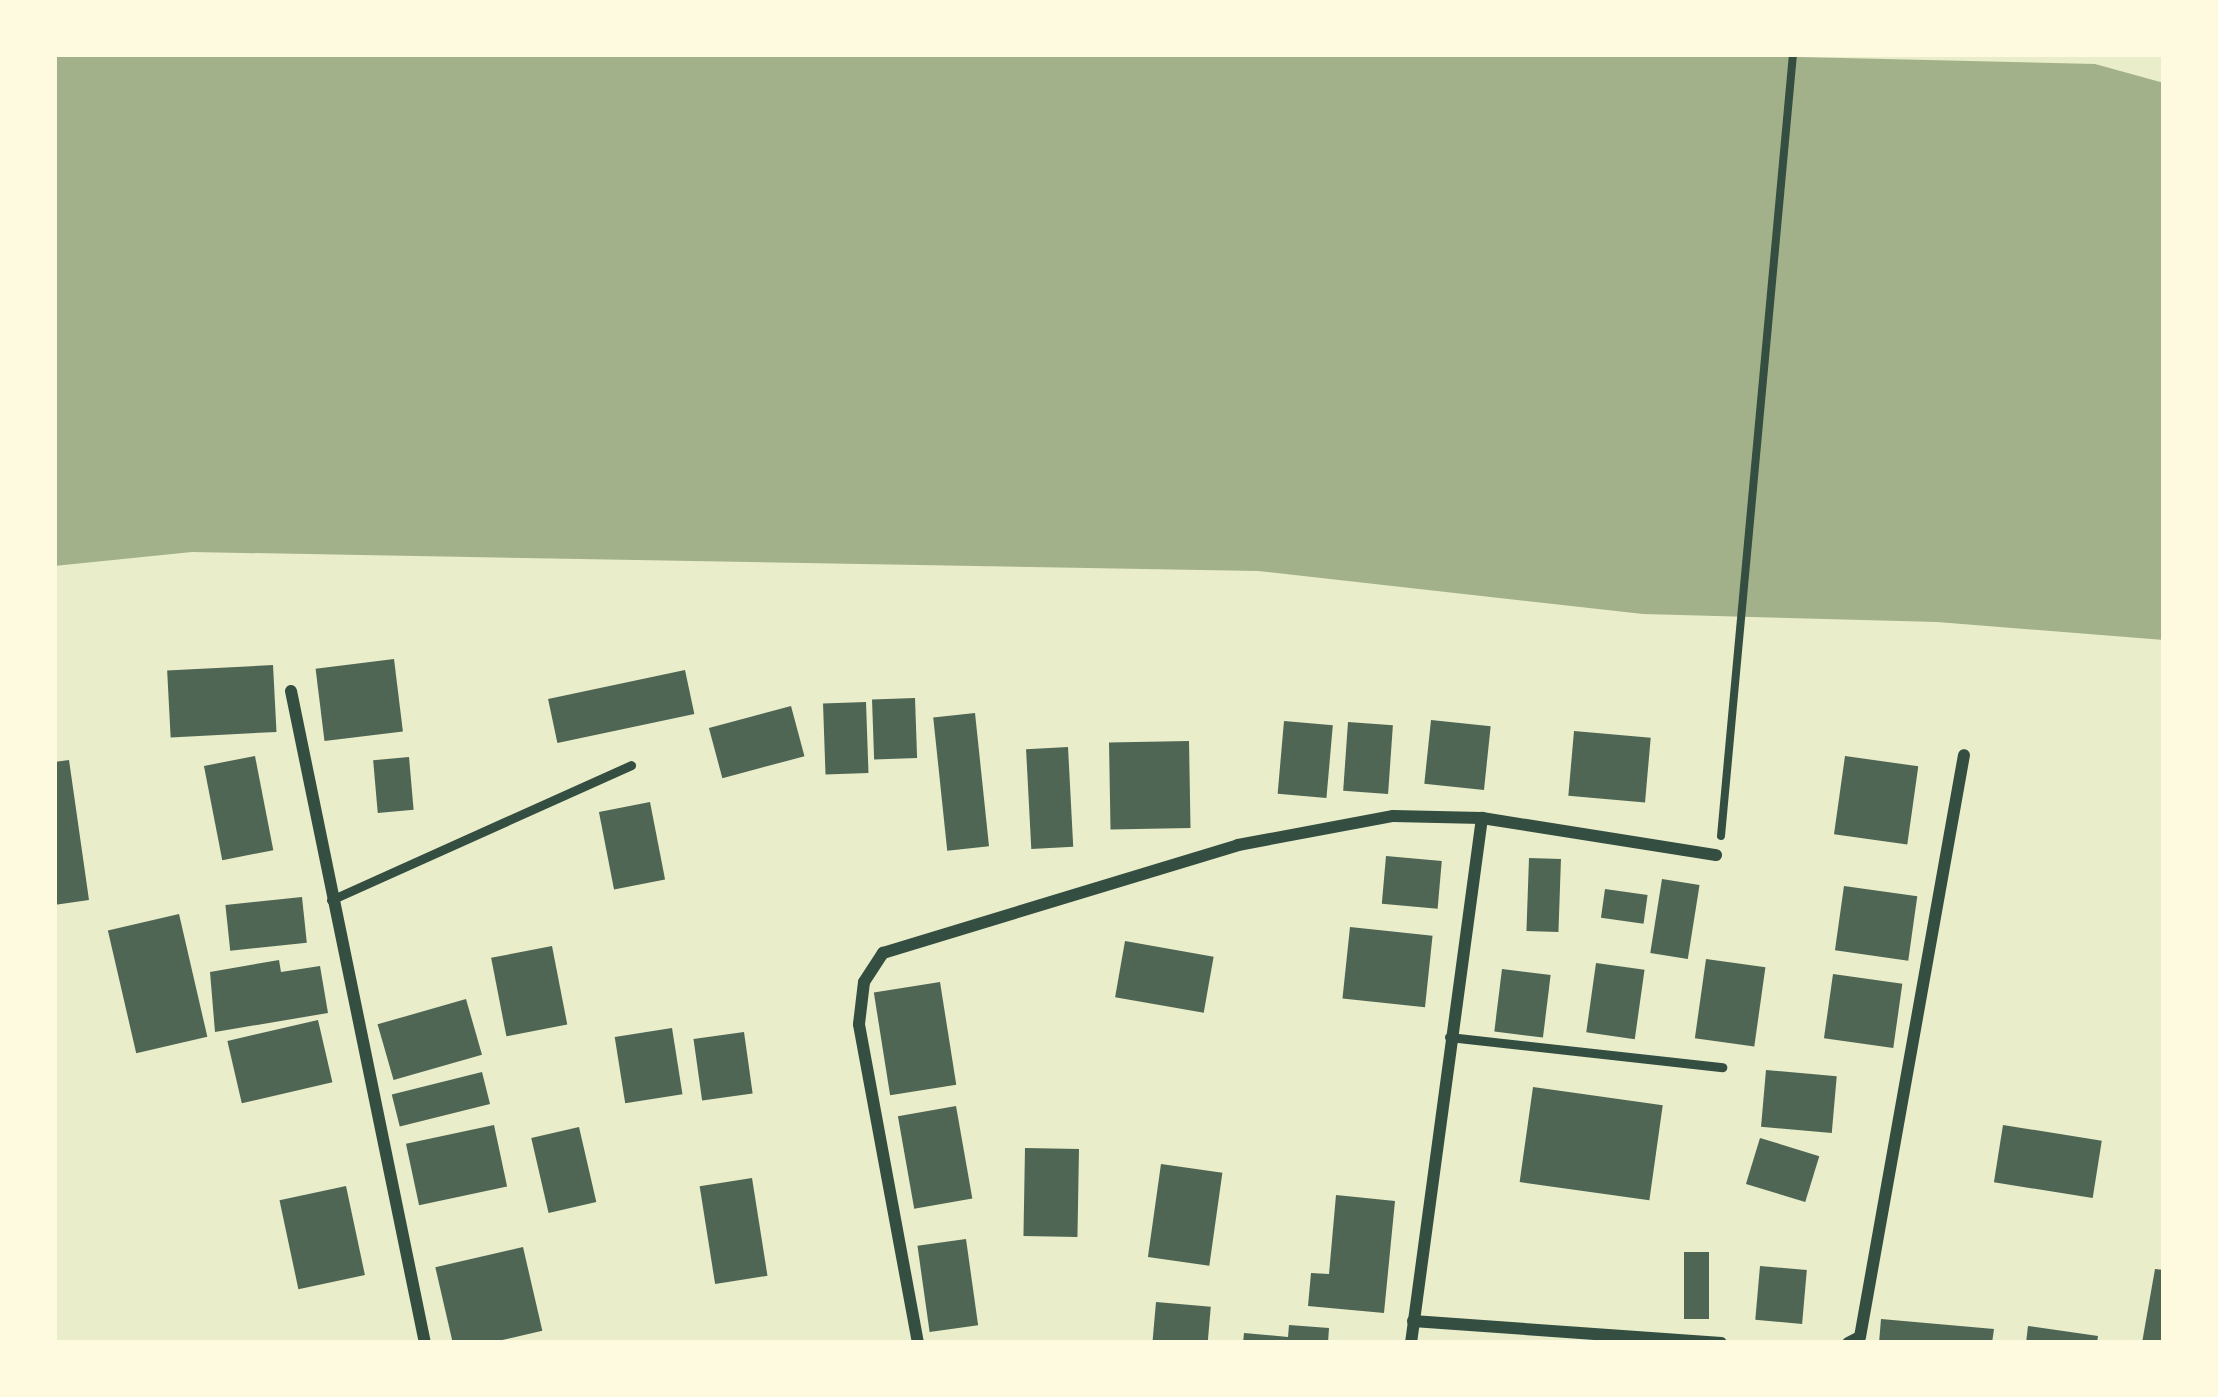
<!DOCTYPE html>
<style>
body{margin:0}
#map{position:relative;width:2218px;height:1397px;overflow:hidden;background:#e9edc9;font-family:"DM Sans",sans-serif}
div>[style]{position:absolute}
.water>*{inset:0;background:#a3b18a}
.building>*{inset:0;background:#4f6655;transform-origin:0 0}
.path>*{height:8px;margin:-4px;padding:0 4px;transform-origin:4px;border-radius:4px;background:#344e41}
.service>*{height:9px;margin:-4.5px;padding:0 4.5px;transform-origin:4.5px;border-radius:4.5px;background:#344e41}
.minor>*{height:12px;margin:-6px;padding:0 6px;transform-origin:6px;border-radius:6px;background:#344e41}
span{translate:-50% -50%;white-space:nowrap;text-align:center;line-height:1.15;-webkit-text-stroke:12px #fefae0;paint-order:stroke}
.frame{position:absolute;inset:0;border:57px solid #fefae0;pointer-events:none}
</style>
<div id="map">
<div class="water">
<div style="clip-path:polygon(54px 54px,1668px 54px,2095px 64px,2164px 83px,2164px 640px,1937px 622px,1643px 614px,1258px 571px,192px 552px,54px 566px)"></div>
</div>
<div class="building">
<div style="left:394px;top:659px;width:73px;height:79px;rotate:83deg"></div>
<div style="left:273px;top:665px;width:67px;height:106px;rotate:87deg"></div>
<div style="left:685px;top:670px;width:45px;height:140px;rotate:78deg"></div>
<div style="left:915px;top:698px;width:60px;height:43px;rotate:88deg"></div>
<div style="left:866px;top:702px;width:71px;height:43px;rotate:88deg"></div>
<div style="left:791px;top:706px;width:52px;height:85px;rotate:75deg"></div>
<div style="left:975px;top:713px;width:134px;height:42px;rotate:84deg"></div>
<div style="left:1431px;top:720px;width:60px;height:64px;rotate:6deg"></div>
<div style="left:1284px;top:721px;width:49px;height:73px;rotate:5deg"></div>
<div style="left:1348px;top:722px;width:45px;height:69px;rotate:4deg"></div>
<div style="left:1574px;top:731px;width:77px;height:65px;rotate:5deg"></div>
<div style="left:1189px;top:741px;width:87px;height:80px;rotate:89deg"></div>
<div style="left:1068px;top:747px;width:100px;height:42px;rotate:87deg"></div>
<div style="left:255px;top:756px;width:96px;height:52px;rotate:79deg"></div>
<div style="left:1845px;top:756px;width:74px;height:79px;rotate:8deg"></div>
<div style="left:409px;top:757px;width:53px;height:36px;rotate:85deg"></div>
<div style="clip-path:polygon(69px 760px,89px 900px,54px 905px,54px 762px)"></div>
<div style="left:650px;top:802px;width:79px;height:52px;rotate:79deg"></div>
<div style="left:1386px;top:856px;width:56px;height:48px;rotate:5deg"></div>
<div style="left:1529px;top:858px;width:32px;height:73px;rotate:2deg"></div>
<div style="left:1662px;top:879px;width:38px;height:75px;rotate:9deg"></div>
<div style="left:1844px;top:886px;width:74px;height:65px;rotate:8deg"></div>
<div style="left:1605px;top:889px;width:43px;height:29px;rotate:8deg"></div>
<div style="left:302px;top:897px;width:46px;height:77px;rotate:84deg"></div>
<div style="left:179px;top:914px;width:126px;height:73px;rotate:77deg"></div>
<div style="left:1350px;top:927px;width:83px;height:72px;rotate:6deg"></div>
<div style="left:1125px;top:941px;width:90px;height:57px;rotate:10deg"></div>
<div style="left:552px;top:946px;width:80px;height:62px;rotate:79deg"></div>
<div style="left:1706px;top:959px;width:60px;height:80px;rotate:8deg"></div>
<div style="clip-path:polygon(279px 960px,281px 972px,320px 966px,328px 1013px,215px 1032px,210px 972px)"></div>
<div style="left:1596px;top:963px;width:49px;height:70px;rotate:8deg"></div>
<div style="left:1502px;top:969px;width:49px;height:63px;rotate:7deg"></div>
<div style="left:1833px;top:974px;width:70px;height:65px;rotate:8deg"></div>
<div style="left:940px;top:982px;width:104px;height:67px;rotate:81deg"></div>
<div style="left:466px;top:999px;width:58px;height:92px;rotate:74deg"></div>
<div style="left:318px;top:1020px;width:64px;height:93px;rotate:77deg"></div>
<div style="left:672px;top:1028px;width:67px;height:58px;rotate:81deg"></div>
<div style="left:744px;top:1032px;width:62px;height:51px;rotate:82deg"></div>
<div style="left:1766px;top:1070px;width:71px;height:57px;rotate:5deg"></div>
<div style="left:482px;top:1072px;width:33px;height:93px;rotate:76deg"></div>
<div style="left:1533px;top:1087px;width:131px;height:96px;rotate:8deg"></div>
<div style="left:956px;top:1106px;width:94px;height:59px;rotate:80deg"></div>
<div style="left:494px;top:1125px;width:63px;height:90px;rotate:78deg"></div>
<div style="left:2003px;top:1125px;width:100px;height:58px;rotate:9deg"></div>
<div style="left:579px;top:1127px;width:77px;height:49px;rotate:77deg"></div>
<div style="left:1760px;top:1138px;width:62px;height:48px;rotate:17deg"></div>
<div style="left:1025px;top:1148px;width:54px;height:88px;rotate:1deg"></div>
<div style="left:1161px;top:1164px;width:62px;height:94px;rotate:8deg"></div>
<div style="left:752px;top:1178px;width:99px;height:53px;rotate:81deg"></div>
<div style="left:346px;top:1186px;width:91px;height:68px;rotate:78deg"></div>
<div style="clip-path:polygon(1336px 1195px,1395px 1201px,1384px 1313px,1308px 1306px,1311px 1273px,1329px 1274px)"></div>
<div style="left:966px;top:1239px;width:87px;height:49px;rotate:82deg"></div>
<div style="left:523px;top:1247px;width:86px;height:90px;rotate:77deg"></div>
<div style="left:1684px;top:1252px;width:25px;height:67px"></div>
<div style="left:1760px;top:1266px;width:47px;height:54px;rotate:5deg"></div>
<div style="clip-path:polygon(2155px 1269px,2164px 1270px,2164px 1343px,2142px 1343px)"></div>
<div style="left:1156px;top:1302px;width:55px;height:41px;rotate:5deg"></div>
<div style="clip-path:polygon(1881px 1319px,1994px 1329px,1992px 1343px,1879px 1343px)"></div>
<div style="clip-path:polygon(1289px 1325px,1329px 1328px,1328px 1343px,1243px 1343px,1244px 1333px,1288px 1337px)"></div>
<div style="clip-path:polygon(2028px 1326px,2098px 1336px,2097px 1343px,2026px 1343px)"></div>
</div>
<div class="path">
<div style="left:1721px;top:836px;width:785px;rotate:-84.74deg"></div>
</div>
<div class="service">
<div style="left:331px;top:900px;width:329px;rotate:-24.2deg"></div>
<div style="left:1449px;top:1037px;width:275px;rotate:6.3deg"></div>
</div>
<div class="minor">
<div style="left:291px;top:691px;width:666px;rotate:78.39deg"></div>
<div style="left:1413px;top:1321px;width:309px;rotate:4.1deg"></div>
<div style="left:918px;top:1343px;width:324px;rotate:-100.5deg"></div>
<div style="left:859px;top:1024px;width:42px;rotate:-83.2deg"></div>
<div style="left:864px;top:982px;width:35px;rotate:-57deg"></div>
<div style="left:883px;top:953px;width:371px;rotate:-16.9deg"></div>
<div style="left:1238px;top:845px;width:158px;rotate:-10.6deg"></div>
<div style="left:1393px;top:816px;width:89px;rotate:1.3deg"></div>
<div style="left:1482px;top:818px;width:237px;rotate:9deg"></div>
<div style="left:1411px;top:1343px;width:530px;rotate:-82.3deg"></div>
<div style="left:1848px;top:1343px;width:13px;rotate:-27deg"></div>
<div style="left:1860px;top:1337px;width:591px;rotate:-79.87deg"></div>
</div>
<div class="frame"></div>
</div>
